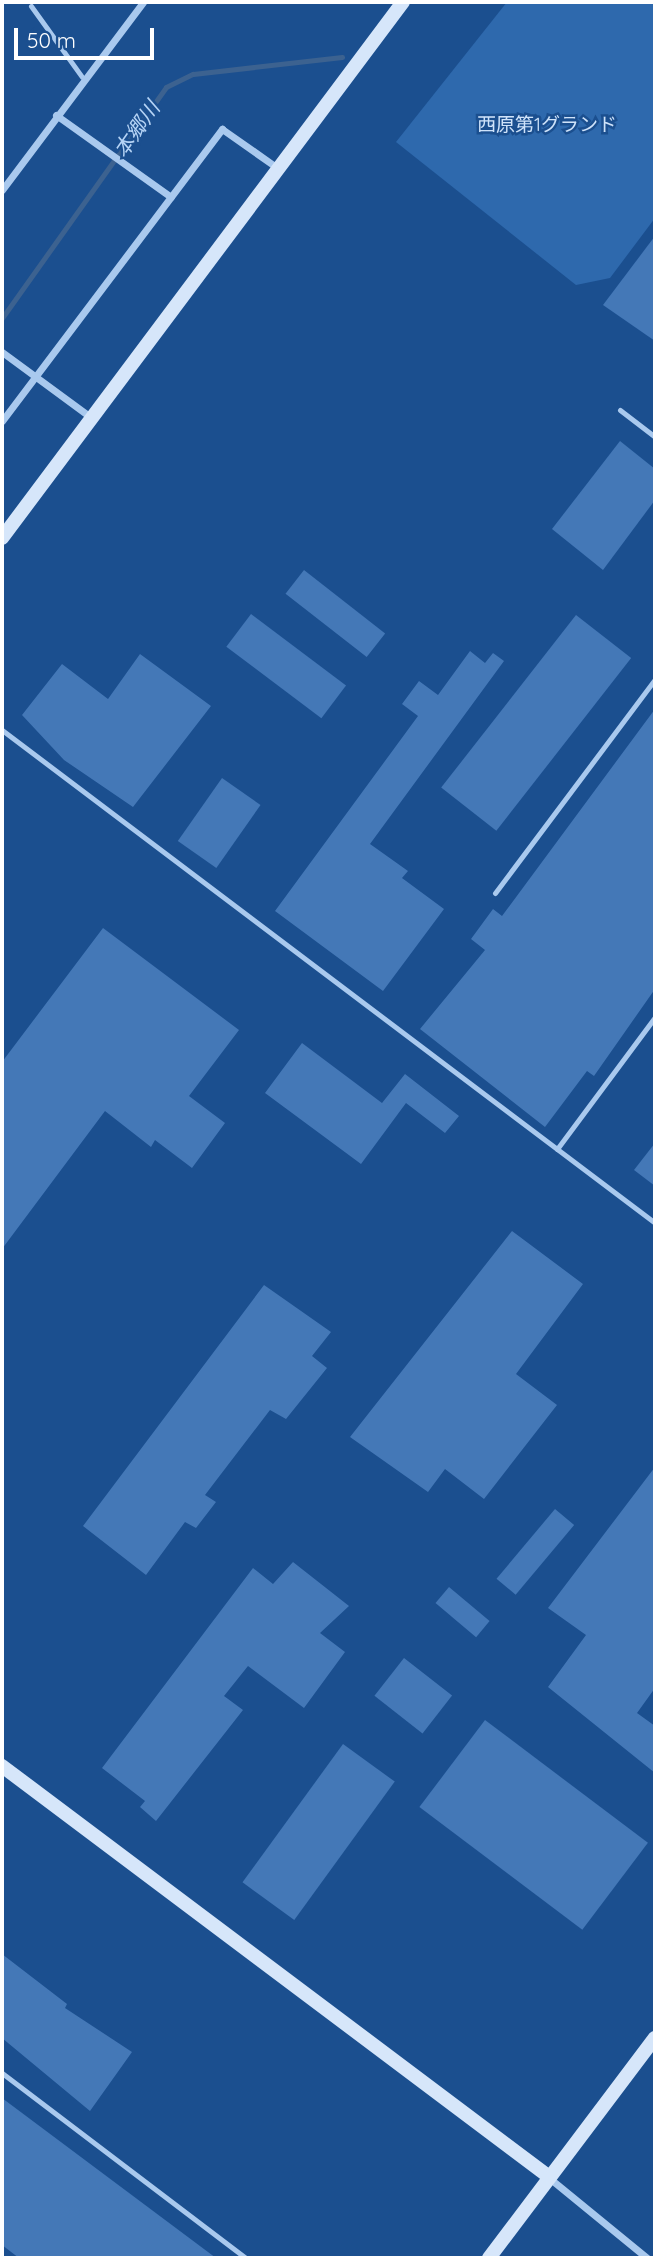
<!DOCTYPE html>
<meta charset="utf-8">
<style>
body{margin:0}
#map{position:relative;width:657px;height:2260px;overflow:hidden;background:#1b4f8f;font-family:Quicksand,"Noto Sans JP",sans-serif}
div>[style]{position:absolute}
.green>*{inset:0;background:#2e69ad}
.stream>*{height:5px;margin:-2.5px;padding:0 2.5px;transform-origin:2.5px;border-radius:2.5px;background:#3c6290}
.building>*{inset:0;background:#4478b7;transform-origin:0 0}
.lane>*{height:5px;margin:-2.5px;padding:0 2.5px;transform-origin:2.5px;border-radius:2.5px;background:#a9c9ee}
.street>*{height:7px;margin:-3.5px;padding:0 3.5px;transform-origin:3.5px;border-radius:3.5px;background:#a9c9ee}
.secondary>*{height:14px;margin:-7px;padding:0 7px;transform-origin:7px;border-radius:7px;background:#d6e6fa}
span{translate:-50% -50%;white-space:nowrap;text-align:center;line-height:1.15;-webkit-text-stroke:5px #1b4f8f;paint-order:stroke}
.park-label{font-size:19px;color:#cfe3fa}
.water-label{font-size:21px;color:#b5d3f5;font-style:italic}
.frame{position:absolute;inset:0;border:4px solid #fff;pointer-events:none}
.scale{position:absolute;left:14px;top:28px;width:140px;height:32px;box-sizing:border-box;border:4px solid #fff;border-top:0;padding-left:9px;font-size:21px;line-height:24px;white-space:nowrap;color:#fff;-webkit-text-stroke:5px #1b4f8f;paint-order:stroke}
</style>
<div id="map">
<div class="green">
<div style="clip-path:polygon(507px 2px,655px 2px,655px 218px,610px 278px,576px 285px,396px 142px)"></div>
</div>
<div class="stream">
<div style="left:2px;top:318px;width:283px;rotate:-54.6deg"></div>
<div style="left:166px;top:87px;width:30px;rotate:-26deg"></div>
<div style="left:193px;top:74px;width:150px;rotate:-6.5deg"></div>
</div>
<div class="building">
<div style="clip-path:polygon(655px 236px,655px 341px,603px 305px)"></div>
<div style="clip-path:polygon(620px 441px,655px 469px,655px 500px,603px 570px,552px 529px)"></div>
<div style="left:304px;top:570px;width:103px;height:30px;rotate:38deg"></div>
<div style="left:251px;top:614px;width:119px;height:41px;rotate:37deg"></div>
<div style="left:576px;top:615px;width:70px;height:219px;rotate:38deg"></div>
<div style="clip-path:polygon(470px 651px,485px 663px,493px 653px,504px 661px,370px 844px,408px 871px,402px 878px,444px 909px,383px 991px,275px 911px,418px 716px,402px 704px,419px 681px,438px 695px)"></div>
<div style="clip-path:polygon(140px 654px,211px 706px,133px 807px,64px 760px,22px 715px,62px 664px,108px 699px)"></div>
<div style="clip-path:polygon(655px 709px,655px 989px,594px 1076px,587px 1071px,545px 1127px,420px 1029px,485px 950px,471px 939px,493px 909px,502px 916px)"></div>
<div style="left:222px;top:778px;width:47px;height:77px;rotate:35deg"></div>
<div style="clip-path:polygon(103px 928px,239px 1030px,189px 1096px,225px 1123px,192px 1168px,155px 1140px,151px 1147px,105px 1111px,2px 1249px,2px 1062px)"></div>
<div style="clip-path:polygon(302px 1043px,382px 1103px,405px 1074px,459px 1116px,445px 1133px,406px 1103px,361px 1164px,265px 1093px)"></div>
<div style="clip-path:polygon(655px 1143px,655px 1186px,634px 1170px)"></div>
<div style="clip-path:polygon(512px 1231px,583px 1284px,516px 1374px,557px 1405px,484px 1499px,445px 1469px,428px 1492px,350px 1437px)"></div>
<div style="clip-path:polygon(264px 1285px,331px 1332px,312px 1356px,327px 1368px,286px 1419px,270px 1410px,205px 1495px,216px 1502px,196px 1528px,185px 1522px,146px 1575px,83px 1526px)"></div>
<div style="clip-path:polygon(655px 1467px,655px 1688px,637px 1713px,655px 1726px,655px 1773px,548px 1687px,586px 1635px,548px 1608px)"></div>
<div style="left:555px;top:1509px;width:25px;height:91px;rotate:40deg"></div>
<div style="clip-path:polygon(293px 1562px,349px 1606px,320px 1633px,345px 1652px,304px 1708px,248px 1666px,224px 1696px,243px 1710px,156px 1821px,140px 1807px,145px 1801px,102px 1768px,253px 1568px,273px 1584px)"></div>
<div style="left:449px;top:1587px;width:53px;height:21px;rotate:40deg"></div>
<div style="left:404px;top:1658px;width:61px;height:48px;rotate:38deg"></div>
<div style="left:485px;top:1720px;width:204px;height:109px;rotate:37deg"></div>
<div style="left:343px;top:1744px;width:64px;height:171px;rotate:36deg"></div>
<div style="clip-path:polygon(2px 1954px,67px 2004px,65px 2008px,132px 2052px,90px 2111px,2px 2038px)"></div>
<div style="clip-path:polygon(2px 2098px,216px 2258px,19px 2258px,2px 2245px)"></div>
</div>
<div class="lane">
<div style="left:31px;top:6px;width:87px;rotate:54.3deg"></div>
<div style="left:620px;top:410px;width:44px;rotate:37.6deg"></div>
<div style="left:2px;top:730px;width:818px;rotate:37.05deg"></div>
<div style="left:495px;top:893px;width:267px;rotate:-53.2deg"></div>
<div style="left:557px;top:1149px;width:164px;rotate:-53.4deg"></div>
<div style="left:2px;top:2073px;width:306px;rotate:37.2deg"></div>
</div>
<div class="street">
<div style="left:56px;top:115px;width:141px;rotate:35.5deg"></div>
<div style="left:2px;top:190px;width:235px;rotate:-53.1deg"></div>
<div style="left:2px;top:352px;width:112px;rotate:36.3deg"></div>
<div style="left:2px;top:421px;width:366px;rotate:-53deg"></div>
<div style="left:222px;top:129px;width:70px;rotate:35.1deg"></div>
<div style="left:548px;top:2177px;width:128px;rotate:39.3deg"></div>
</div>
<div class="secondary">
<div style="left:2px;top:538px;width:669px;rotate:-53.2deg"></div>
<div style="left:2px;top:1766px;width:683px;rotate:36.9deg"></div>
<div style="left:489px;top:2258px;width:276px;rotate:-53deg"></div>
</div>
<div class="park-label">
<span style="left:547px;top:125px">西原第1グランド</span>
</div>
<div class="water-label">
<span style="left:136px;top:129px;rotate:-55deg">本郷川</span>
</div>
<div class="frame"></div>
<div class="scale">50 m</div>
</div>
